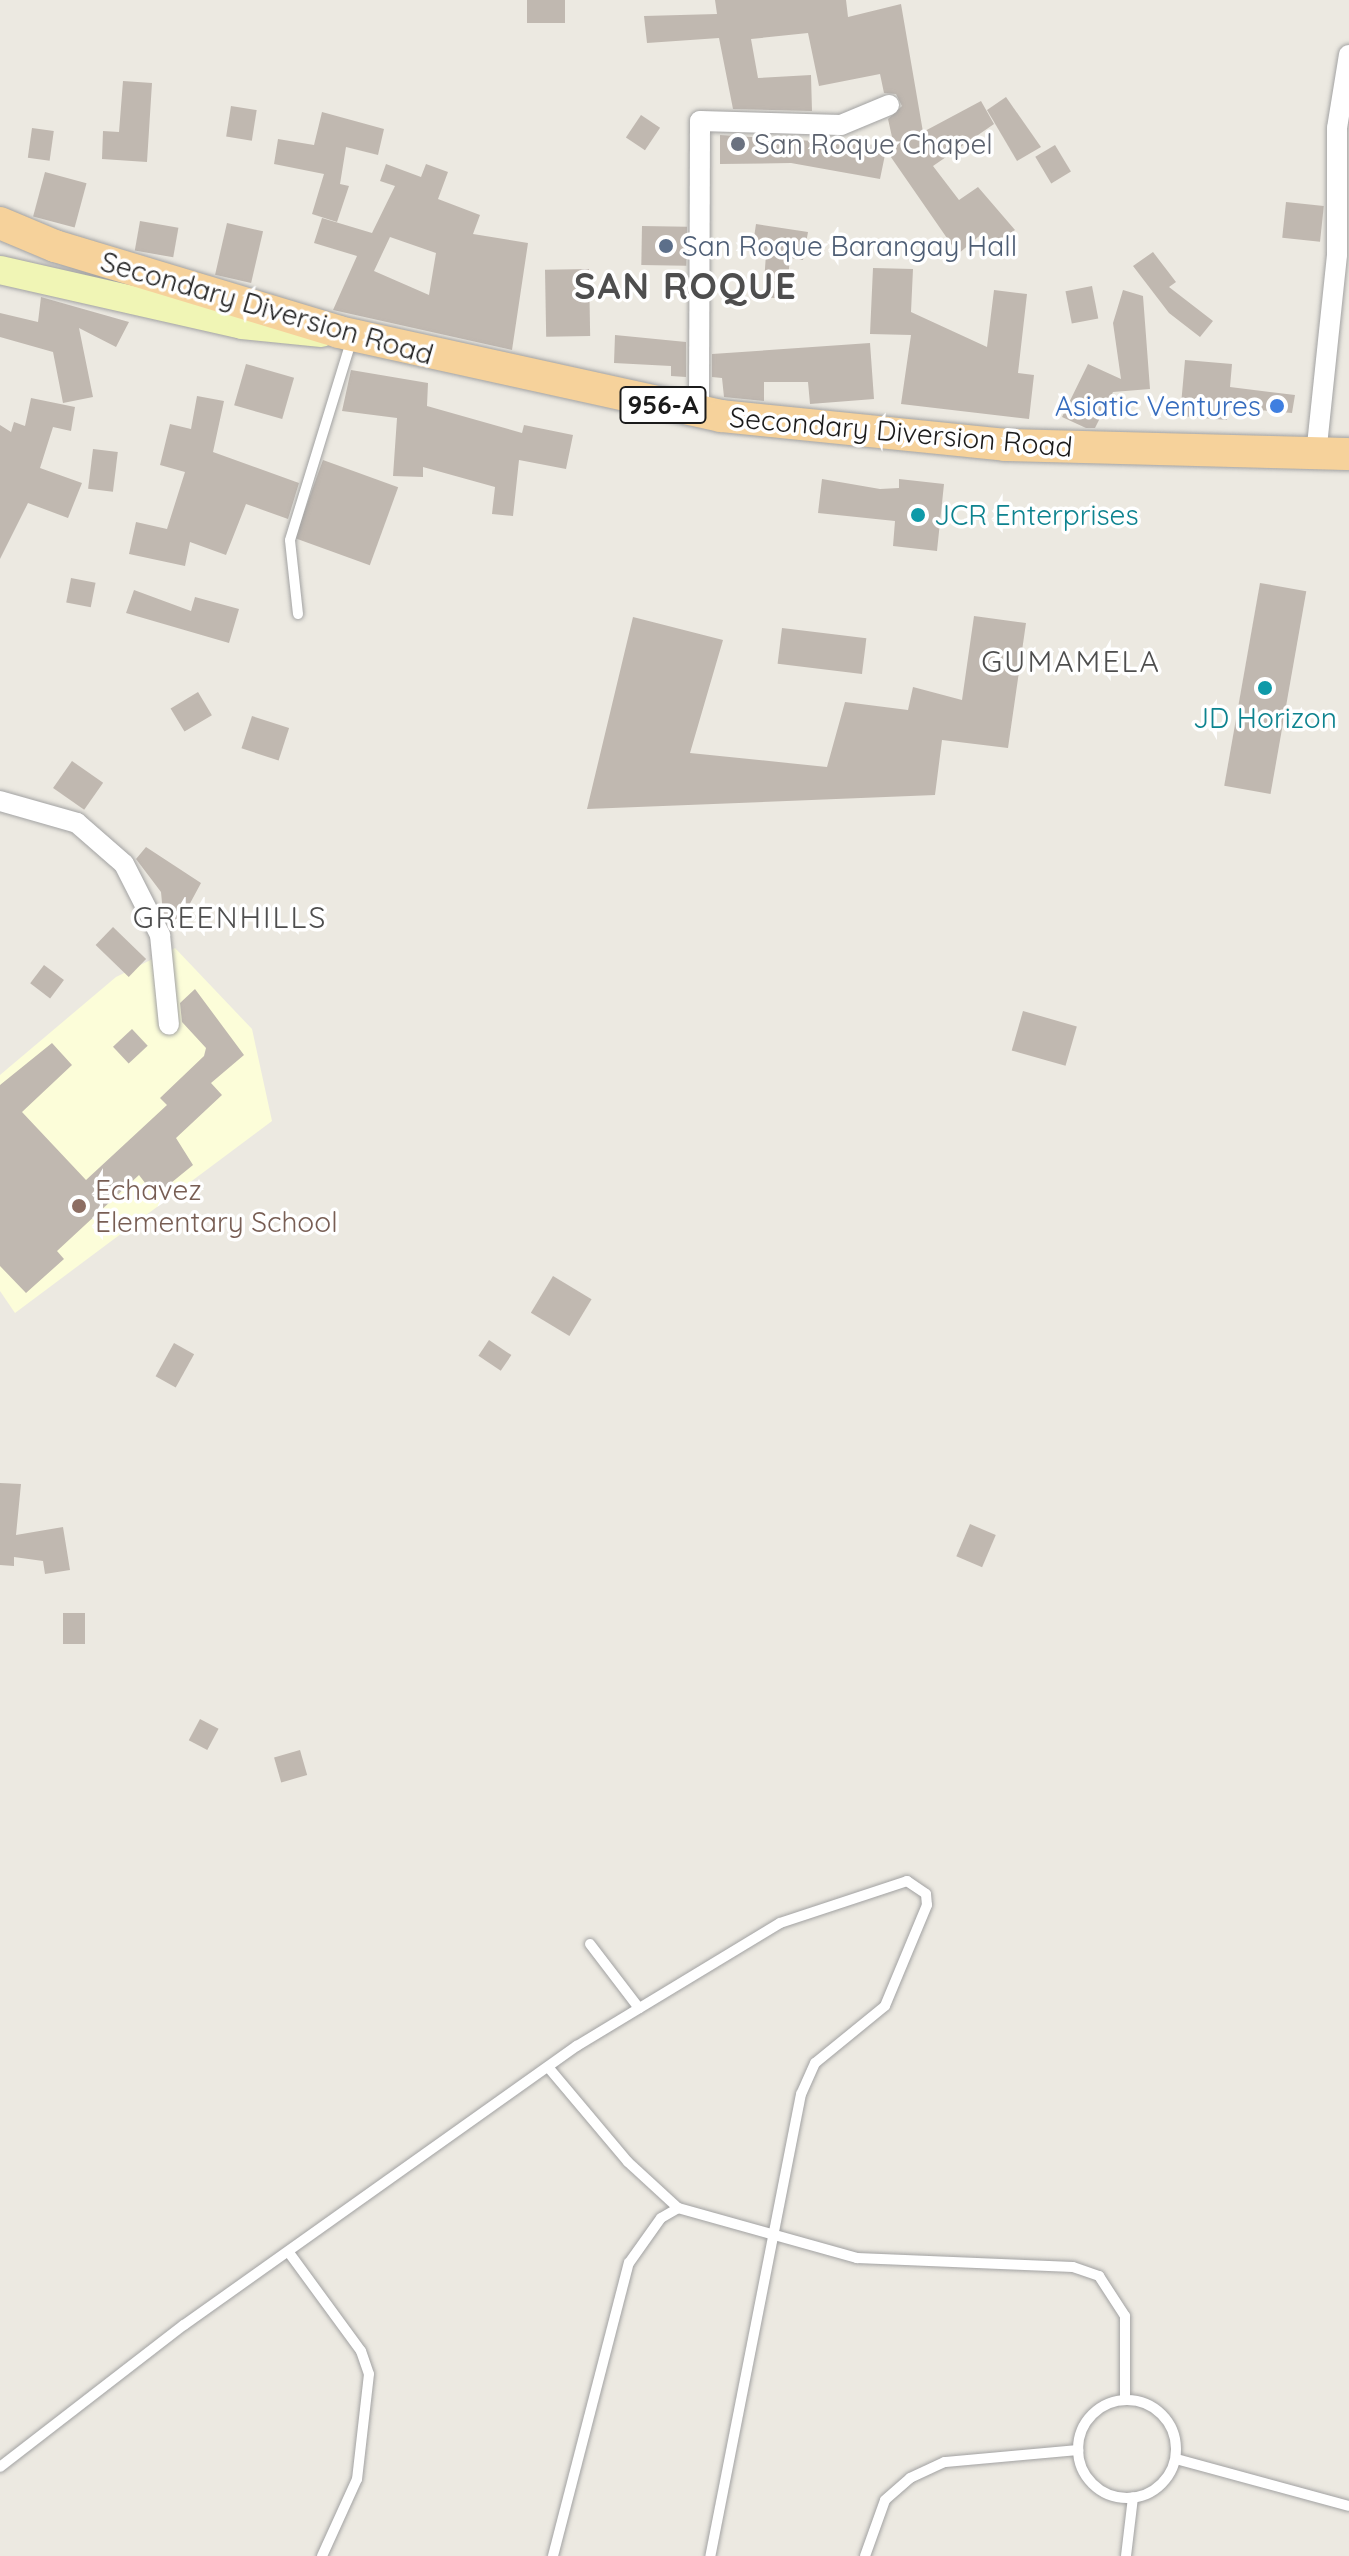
<!DOCTYPE html>
<style>
body{margin:0}
#map{position:relative;width:1349px;height:2556px;overflow:hidden;background:#ece9e1;font-family:Quicksand,sans-serif}
div>[style]{position:absolute}
.education>*{inset:0;background:#fcfdd9}
.building>*{inset:0;background:#c0b8b0;transform-origin:0 0}
.roads{filter:drop-shadow(0 0 2px #a2a2a2) drop-shadow(0 0 2px #a2a2a2)}
.lane>*{height:10px;margin:-5px;padding:0 5px;transform-origin:5px;border-radius:5px;background:#fff}
.lane>.ring{margin:-5px;padding:0;box-sizing:content-box;background:none;border:10px solid #fff;border-radius:50%}
.street>*{height:20px;margin:-10px;padding:0 10px;transform-origin:10px;border-radius:10px;background:#fff}
.secondary>*{height:28px;margin:-14px;padding:0 14px;transform-origin:14px;border-radius:14px;background:#f0f5b5}
.primary>*{height:32px;margin:-16px;padding:0 16px;transform-origin:16px;border-radius:16px;background:#f6d29b}
.dots>*{width:22px;height:22px;translate:-50% -50%;box-sizing:border-box;border:4px solid #fff;border-radius:50%}
span{translate:-50% -50%;white-space:nowrap;text-align:center;line-height:1.15;-webkit-text-stroke:7px #fff;paint-order:stroke}
.shield-label span{padding:2px 6px;background:#fff;border:2px solid;border-radius:6px;-webkit-text-stroke-width:0}
.shield-label{font-size:26px;color:#1b1b1b;font-weight:700}
.worship-label{font-size:28px;color:#5b616d}
.left{translate:0 -50%;text-align:left}
.service-label{font-size:28px;color:#4e5e75}
.street-label{font-size:28px;color:#1b1b1b}
.shop-label{font-size:28px;color:#366cbe}
.right{translate:-100% -50%;text-align:right}
.culture-label{font-size:28px;color:#0d838f}
.education-label{font-size:28px;color:#785e54}
.neighbourhood-label{font-size:30px;color:#4e4e4e;letter-spacing:2px}
.district-label{font-size:36px;color:#4e4e4e;font-weight:700;letter-spacing:2px}
</style>
<div id="map">
<div class="education">
<div style="clip-path:polygon(175px 948px,252px 1029px,272px 1121px,15px 1313px,0 1291px,0 1075px,116px 977px)"></div>
</div>
<div class="building">
<div style="left:527px;top:0;width:38px;height:23px"></div>
<div style="clip-path:polygon(715px 0,846px 0,848px 17px,901px 4px,923px 132px,981px 101px,994px 124px,933px 166px,959px 200px,978px 187px,1015px 230px,992px 244px,984px 232px,958px 254px,886px 150px,880px 179px,791px 163px,720px 164px,720px 135px,894px 146px,888px 119px,902px 106px,896px 94px,884px 93px,880px 74px,819px 86px,808px 33px,751px 39px,758px 78px,811px 75px,812px 111px,733px 109px,719px 38px,647px 43px,644px 16px,717px 14px)"></div>
<div style="clip-path:polygon(123px 81px,152px 83px,147px 162px,102px 159px,103px 131px,119px 132px)"></div>
<div style="clip-path:polygon(1006px 97px,1041px 147px,1017px 161px,987px 110px)"></div>
<div style="left:231px;top:106px;width:26px;height:31px;rotate:9deg"></div>
<div style="clip-path:polygon(322px 112px,384px 129px,378px 155px,346px 147px,340px 184px,349px 186px,337px 222px,312px 214px,324px 174px,274px 164px,278px 139px,314px 145px)"></div>
<div style="left:641px;top:115px;width:23px;height:27px;rotate:34deg"></div>
<div style="left:32px;top:128px;width:22px;height:30px;rotate:8deg"></div>
<div style="left:1055px;top:145px;width:31px;height:23px;rotate:59deg"></div>
<div style="clip-path:polygon(evenodd,386px 164px,421px 177px,426px 164px,448px 172px,438px 199px,480px 215px,473px 234px,528px 243px,512px 350px,333px 310px,357px 256px,314px 243px,322px 218px,372px 233px,395px 186px,380px 181px,386px 164px,390px 237px,436px 253px,429px 295px,374px 271px,390px 237px)"></div>
<div style="left:45px;top:172px;width:43px;height:46px;rotate:15deg"></div>
<div style="left:1286px;top:202px;width:38px;height:36px;rotate:6deg"></div>
<div style="left:140px;top:221px;width:39px;height:30px;rotate:10deg"></div>
<div style="left:227px;top:223px;width:37px;height:53px;rotate:13deg"></div>
<div style="clip-path:polygon(756px 224px,808px 232px,803px 260px,790px 258px,786px 299px,763px 297px,766px 254px,752px 251px)"></div>
<div style="left:642px;top:226px;width:45px;height:39px;rotate:1deg"></div>
<div style="clip-path:polygon(1153px 252px,1176px 282px,1169px 287px,1213px 321px,1200px 337px,1169px 313px,1133px 266px)"></div>
<div style="clip-path:polygon(873px 268px,913px 269px,911px 312px,987px 347px,994px 290px,1027px 294px,1018px 373px,1034px 375px,1029px 419px,901px 404px,911px 335px,870px 334px)"></div>
<div style="left:589px;top:269px;width:67px;height:44px;rotate:89deg"></div>
<div style="left:1092px;top:286px;width:33px;height:27px;rotate:79deg"></div>
<div style="clip-path:polygon(1123px 290px,1143px 296px,1150px 389px,1113px 392px,1095px 428px,1086px 428px,1062px 417px,1088px 364px,1121px 379px,1113px 323px)"></div>
<div style="clip-path:polygon(41px 297px,129px 322px,116px 347px,79px 328px,93px 397px,63px 403px,53px 352px,0 337px,0 313px,38px 322px)"></div>
<div style="clip-path:polygon(615px 335px,686px 342px,686px 377px,671px 376px,671px 366px,614px 363px)"></div>
<div style="clip-path:polygon(870px 343px,874px 399px,810px 404px,808px 382px,764px 382px,764px 401px,724px 397px,722px 378px,712px 377px,712px 354px)"></div>
<div style="clip-path:polygon(1185px 360px,1232px 364px,1230px 387px,1295px 395px,1292px 413px,1228px 407px,1227px 420px,1180px 416px)"></div>
<div style="left:246px;top:364px;width:50px;height:43px;rotate:16deg"></div>
<div style="clip-path:polygon(351px 370px,428px 383px,427px 406px,522px 433px,524px 425px,573px 435px,566px 469px,519px 460px,513px 516px,492px 514px,495px 487px,423px 467px,423px 477px,393px 476px,397px 418px,342px 411px)"></div>
<div style="clip-path:polygon(197px 396px,224px 401px,213px 452px,299px 483px,288px 519px,246px 504px,226px 555px,190px 542px,185px 566px,129px 554px,136px 522px,167px 529px,185px 472px,160px 465px,170px 424px,191px 429px)"></div>
<div style="clip-path:polygon(31px 398px,75px 407px,71px 431px,53px 427px,40px 468px,82px 483px,68px 518px,28px 503px,0 559px,0 425px,11px 432px,14px 422px,25px 426px)"></div>
<div style="left:93px;top:449px;width:25px;height:40px;rotate:7deg"></div>
<div style="left:323px;top:460px;width:80px;height:83px;rotate:20deg"></div>
<div style="clip-path:polygon(822px 479px,880px 489px,899px 488px,899px 479px,944px 484px,937px 551px,893px 546px,895px 521px,818px 513px)"></div>
<div style="left:71px;top:578px;width:25px;height:25px;rotate:11deg"></div>
<div style="left:1260px;top:583px;width:47px;height:206px;rotate:10deg"></div>
<div style="clip-path:polygon(134px 590px,191px 611px,195px 597px,239px 609px,229px 643px,126px 613px)"></div>
<div style="clip-path:polygon(974px 616px,1026px 623px,1008px 748px,942px 740px,935px 795px,587px 809px,633px 617px,723px 640px,690px 753px,827px 767px,845px 702px,908px 710px,913px 687px,962px 700px)"></div>
<div style="left:782px;top:628px;width:85px;height:36px;rotate:7deg"></div>
<div style="left:198px;top:692px;width:27px;height:32px;rotate:59deg"></div>
<div style="left:252px;top:716px;width:39px;height:34px;rotate:18deg"></div>
<div style="left:72px;top:761px;width:38px;height:33px;rotate:35deg"></div>
<div style="clip-path:polygon(146px 847px,201px 883px,180px 922px,163px 913px,161px 892px,136px 859px)"></div>
<div style="left:113px;top:927px;width:46px;height:25px;rotate:44deg"></div>
<div style="left:44px;top:965px;width:25px;height:23px;rotate:37deg"></div>
<div style="clip-path:polygon(195px 989px,244px 1055px,211px 1083px,222px 1095px,176px 1138px,193px 1165px,155px 1196px,139px 1175px,57px 1251px,64px 1259px,26px 1293px,0 1266px,0 1085px,52px 1043px,72px 1065px,22px 1112px,86px 1180px,167px 1105px,160px 1098px,204px 1056px,206px 1048px,182px 1022px,180px 1003px)"></div>
<div style="left:1023px;top:1011px;width:56px;height:41px;rotate:16deg"></div>
<div style="left:132px;top:1029px;width:23px;height:26px;rotate:47deg"></div>
<div style="left:553px;top:1276px;width:45px;height:43px;rotate:31deg"></div>
<div style="left:489px;top:1340px;width:27px;height:19px;rotate:34deg"></div>
<div style="left:174px;top:1343px;width:23px;height:38px;rotate:29deg"></div>
<div style="clip-path:polygon(0 1483px,21px 1484px,16px 1535px,63px 1527px,70px 1570px,45px 1574px,43px 1561px,14px 1557px,14px 1566px,0 1565px)"></div>
<div style="left:970px;top:1524px;width:28px;height:35px;rotate:23deg"></div>
<div style="left:63px;top:1613px;width:22px;height:31px"></div>
<div style="left:200px;top:1719px;width:21px;height:24px;rotate:28deg"></div>
<div style="left:300px;top:1750px;width:26px;height:27px;rotate:74deg"></div>
</div>
<div class="roads">
<div class="lane">
<div style="left:298px;top:614px;width:74px;rotate:-96.2deg"></div>
<div style="left:290px;top:540px;width:210px;rotate:-72.9deg"></div>
<div style="left:590px;top:1944px;width:81px;rotate:52.6deg"></div>
<div style="left:548px;top:2067px;width:124px;rotate:49.9deg"></div>
<div style="left:628px;top:2162px;width:68px;rotate:42.6deg"></div>
<div style="left:678px;top:2208px;width:186px;rotate:15.6deg"></div>
<div style="left:857px;top:2258px;width:216px;rotate:2.4deg"></div>
<div style="left:1073px;top:2267px;width:28px;rotate:19deg"></div>
<div style="left:1099px;top:2276px;width:48px;rotate:57deg"></div>
<div style="left:1125px;top:2316px;width:84px;rotate:90deg"></div>
<div style="left:290px;top:2254px;width:120px;rotate:53.8deg"></div>
<div style="left:361px;top:2351px;width:24px;rotate:71deg"></div>
<div style="left:369px;top:2374px;width:106px;rotate:96.5deg"></div>
<div style="left:357px;top:2479px;width:85px;rotate:114.4deg"></div>
<div class="ring" style="left:1078px;top:2400px;width:88px;height:88px"></div>
<div style="left:1176px;top:2459px;width:179px;rotate:15.2deg"></div>
<div style="left:0;top:2467px;width:232px;rotate:-37.7deg"></div>
<div style="left:184px;top:2325px;width:482px;rotate:-35.4deg"></div>
<div style="left:577px;top:2046px;width:237px;rotate:-31.2deg"></div>
<div style="left:780px;top:1923px;width:134px;rotate:-18.3deg"></div>
<div style="left:907px;top:1881px;width:23px;rotate:34deg"></div>
<div style="left:926px;top:1894px;width:11px;rotate:85deg"></div>
<div style="left:927px;top:1905px;width:109px;rotate:112.6deg"></div>
<div style="left:885px;top:2006px;width:90px;rotate:140.8deg"></div>
<div style="left:815px;top:2063px;width:34px;rotate:114deg"></div>
<div style="left:801px;top:2094px;width:471px;rotate:101.1deg"></div>
<div style="left:553px;top:2556px;width:303px;rotate:-75.5deg"></div>
<div style="left:629px;top:2263px;width:55px;rotate:-54.6deg"></div>
<div style="left:661px;top:2218px;width:20px;rotate:-30deg"></div>
<div style="left:865px;top:2556px;width:59px;rotate:-70.3deg"></div>
<div style="left:885px;top:2500px;width:33px;rotate:-41deg"></div>
<div style="left:910px;top:2478px;width:38px;rotate:-25deg"></div>
<div style="left:945px;top:2462px;width:134px;rotate:-5.2deg"></div>
<div style="left:1126px;top:2556px;width:59px;rotate:-83.2deg"></div>
</div>
<div class="street">
<div style="left:699px;top:412px;width:291px;rotate:-89.8deg"></div>
<div style="left:700px;top:121px;width:141px;rotate:1.6deg"></div>
<div style="left:841px;top:125px;width:52px;rotate:-22.6deg"></div>
<div style="left:1316px;top:455px;width:202px;rotate:-84deg"></div>
<div style="left:1337px;top:254px;width:126px;rotate:-90deg"></div>
<div style="left:1337px;top:128px;width:74px;rotate:-80.7deg"></div>
<div style="left:0;top:801px;width:80px;rotate:15.9deg"></div>
<div style="left:77px;top:823px;width:62px;rotate:41.1deg"></div>
<div style="left:124px;top:864px;width:80px;rotate:63.1deg"></div>
<div style="left:160px;top:935px;width:90px;rotate:84.3deg"></div>
</div>
<div class="secondary">
<div style="left:0;top:270px;width:248px;rotate:12.8deg"></div>
<div style="left:242px;top:325px;width:80px;rotate:5.7deg"></div>
</div>
<div class="primary">
<div style="left:0;top:223px;width:60px;rotate:22.7deg"></div>
<div style="left:55px;top:246px;width:297px;rotate:16.8deg"></div>
<div style="left:339px;top:332px;width:391px;rotate:12.4deg"></div>
<div style="left:721px;top:416px;width:285px;rotate:5.8deg"></div>
<div style="left:1005px;top:445px;width:344px;rotate:1.5deg"></div>
</div>
</div>
<div class="dots">
<div style="left:738px;top:144px;background:#6b7280"></div>
<div style="left:666px;top:246px;background:#5c6f8a"></div>
<div style="left:1277px;top:406px;background:#3f7fe0"></div>
<div style="left:918px;top:515px;background:#0f9aa8"></div>
<div style="left:1265px;top:688px;background:#0f9aa8"></div>
<div style="left:79px;top:1206px;background:#8d6e63"></div>
</div>
<div class="shield-label">
<span style="left:663px;top:405px">956-A</span>
</div>
<div class="worship-label">
<span class="left" style="left:754px;top:144px">San Roque Chapel</span>
</div>
<div class="service-label">
<span class="left" style="left:682px;top:246px">San Roque Barangay Hall</span>
</div>
<div class="street-label">
<span style="left:267px;top:308px;rotate:16deg">Secondary Diversion Road</span>
<span style="left:901px;top:432px;rotate:5deg">Secondary Diversion Road</span>
</div>
<div class="shop-label">
<span class="right" style="left:1261px;top:406px">Asiatic Ventures</span>
</div>
<div class="culture-label">
<span class="left" style="left:934px;top:515px">JCR Enterprises</span>
<span style="left:1265px;top:718px">JD Horizon</span>
</div>
<div class="education-label">
<span class="left" style="left:95px;top:1206px">Echavez<br>Elementary School</span>
</div>
<div class="neighbourhood-label">
<span style="left:1071px;top:661px">GUMAMELA</span>
<span style="left:230px;top:917px">GREENHILLS</span>
</div>
<div class="district-label">
<span style="left:686px;top:286px">SAN ROQUE</span>
</div>
</div>
